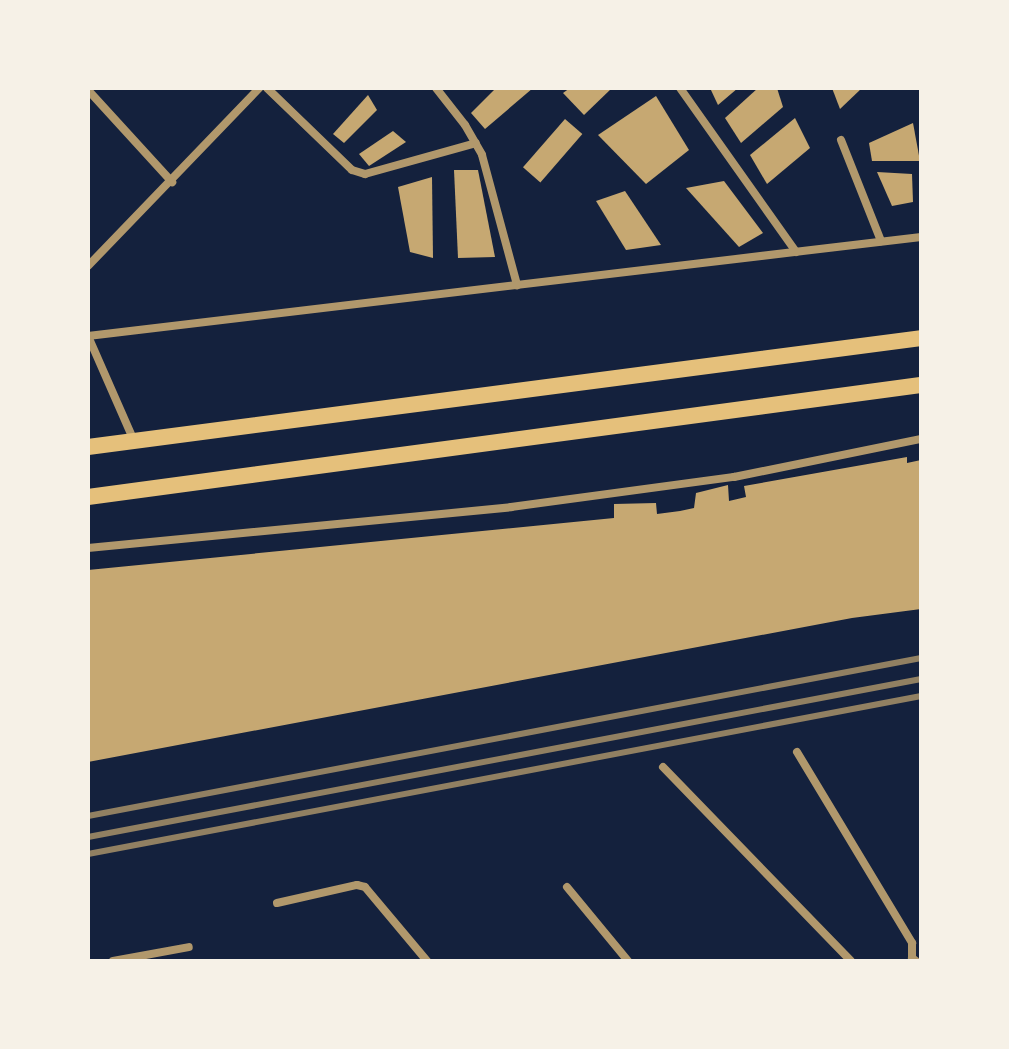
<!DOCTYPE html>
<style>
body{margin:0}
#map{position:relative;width:1009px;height:1049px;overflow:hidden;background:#14213d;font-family:Lora,serif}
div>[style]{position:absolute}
.building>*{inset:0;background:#c6a872;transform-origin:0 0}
.minor>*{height:8px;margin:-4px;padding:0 4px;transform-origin:4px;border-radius:4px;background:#b1986c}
.primary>*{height:16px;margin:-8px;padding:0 8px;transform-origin:8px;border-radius:8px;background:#e5c07b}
.rail>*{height:6px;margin:-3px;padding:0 3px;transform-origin:3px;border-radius:3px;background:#918062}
span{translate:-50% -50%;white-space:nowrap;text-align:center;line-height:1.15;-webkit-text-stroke:6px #f6f1e7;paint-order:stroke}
.frame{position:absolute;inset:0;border:90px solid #f6f1e7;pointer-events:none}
</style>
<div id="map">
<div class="building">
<div style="clip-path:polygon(496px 88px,533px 88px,485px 129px,471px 113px)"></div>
<div style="clip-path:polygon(570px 88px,612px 88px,584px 115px,563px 93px)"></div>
<div style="clip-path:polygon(710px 88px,738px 88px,718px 105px)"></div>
<div style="clip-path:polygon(758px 88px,777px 88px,783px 107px,741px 143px,725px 118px)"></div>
<div style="clip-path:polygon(832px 88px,862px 88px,840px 109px)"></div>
<div style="clip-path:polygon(368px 95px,377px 110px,344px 143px,333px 134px)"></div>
<div style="clip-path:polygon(656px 96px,689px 150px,646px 184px,598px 135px)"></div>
<div style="clip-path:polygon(795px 118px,810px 148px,767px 184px,750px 155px)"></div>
<div style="left:565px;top:119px;width:23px;height:64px;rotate:41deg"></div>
<div style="clip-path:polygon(913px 123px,920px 161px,872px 161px,869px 143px)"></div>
<div style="clip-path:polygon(393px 131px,406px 142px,369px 166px,359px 154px)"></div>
<div style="clip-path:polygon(454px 170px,478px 170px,495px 257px,458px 258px)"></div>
<div style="clip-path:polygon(877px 172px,912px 174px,913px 202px,892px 206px)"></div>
<div style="clip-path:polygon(432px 177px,433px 258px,410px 252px,398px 187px)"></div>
<div style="clip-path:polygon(724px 181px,763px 233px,739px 247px,686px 188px)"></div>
<div style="clip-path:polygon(625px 191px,661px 245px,626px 250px,596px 201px)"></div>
<div style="clip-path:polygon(907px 457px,907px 463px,921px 460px,921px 609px,852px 618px,88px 762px,88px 570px,614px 518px,614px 504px,656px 503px,657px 514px,680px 511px,694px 508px,696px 493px,728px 485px,729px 501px,746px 497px,744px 486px)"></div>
</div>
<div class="minor">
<div style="left:267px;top:88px;width:118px;rotate:44deg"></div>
<div style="left:352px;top:170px;width:14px;rotate:17deg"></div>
<div style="left:365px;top:174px;width:115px;rotate:-15.6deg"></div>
<div style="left:436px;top:88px;width:47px;rotate:51.9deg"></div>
<div style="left:465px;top:125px;width:34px;rotate:60deg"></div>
<div style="left:482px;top:155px;width:135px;rotate:74.9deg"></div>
<div style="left:680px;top:88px;width:201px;rotate:54.7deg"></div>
<div style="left:88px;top:90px;width:125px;rotate:47.6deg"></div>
<div style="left:841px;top:140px;width:109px;rotate:68.4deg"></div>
<div style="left:88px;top:266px;width:247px;rotate:-46.1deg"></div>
<div style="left:88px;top:336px;width:839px;rotate:-6.78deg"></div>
<div style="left:88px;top:336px;width:115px;rotate:66.3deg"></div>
<div style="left:88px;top:548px;width:425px;rotate:-5.5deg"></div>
<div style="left:511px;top:507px;width:225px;rotate:-7.7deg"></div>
<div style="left:734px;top:477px;width:191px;rotate:-11.5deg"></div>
<div style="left:797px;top:752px;width:223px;rotate:58.9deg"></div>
<div style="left:912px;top:943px;width:15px;rotate:90deg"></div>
<div style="left:912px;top:958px;width:5px;rotate:37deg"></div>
<div style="left:663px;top:767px;width:270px;rotate:45.9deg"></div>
<div style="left:567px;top:887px;width:96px;rotate:50.5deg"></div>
<div style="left:277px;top:903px;width:82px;rotate:-12.7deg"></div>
<div style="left:357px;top:885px;width:8px;rotate:14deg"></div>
<div style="left:365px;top:887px;width:97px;rotate:50deg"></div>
<div style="left:113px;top:961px;width:77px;rotate:-10.4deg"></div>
</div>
<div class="primary">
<div style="left:88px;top:447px;width:840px;rotate:-7.45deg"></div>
<div style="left:88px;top:497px;width:840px;rotate:-7.66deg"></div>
</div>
<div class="rail">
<div style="left:88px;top:816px;width:848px;rotate:-10.74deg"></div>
<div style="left:88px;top:837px;width:848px;rotate:-10.74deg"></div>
<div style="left:88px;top:854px;width:848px;rotate:-10.74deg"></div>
</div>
<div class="frame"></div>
</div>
